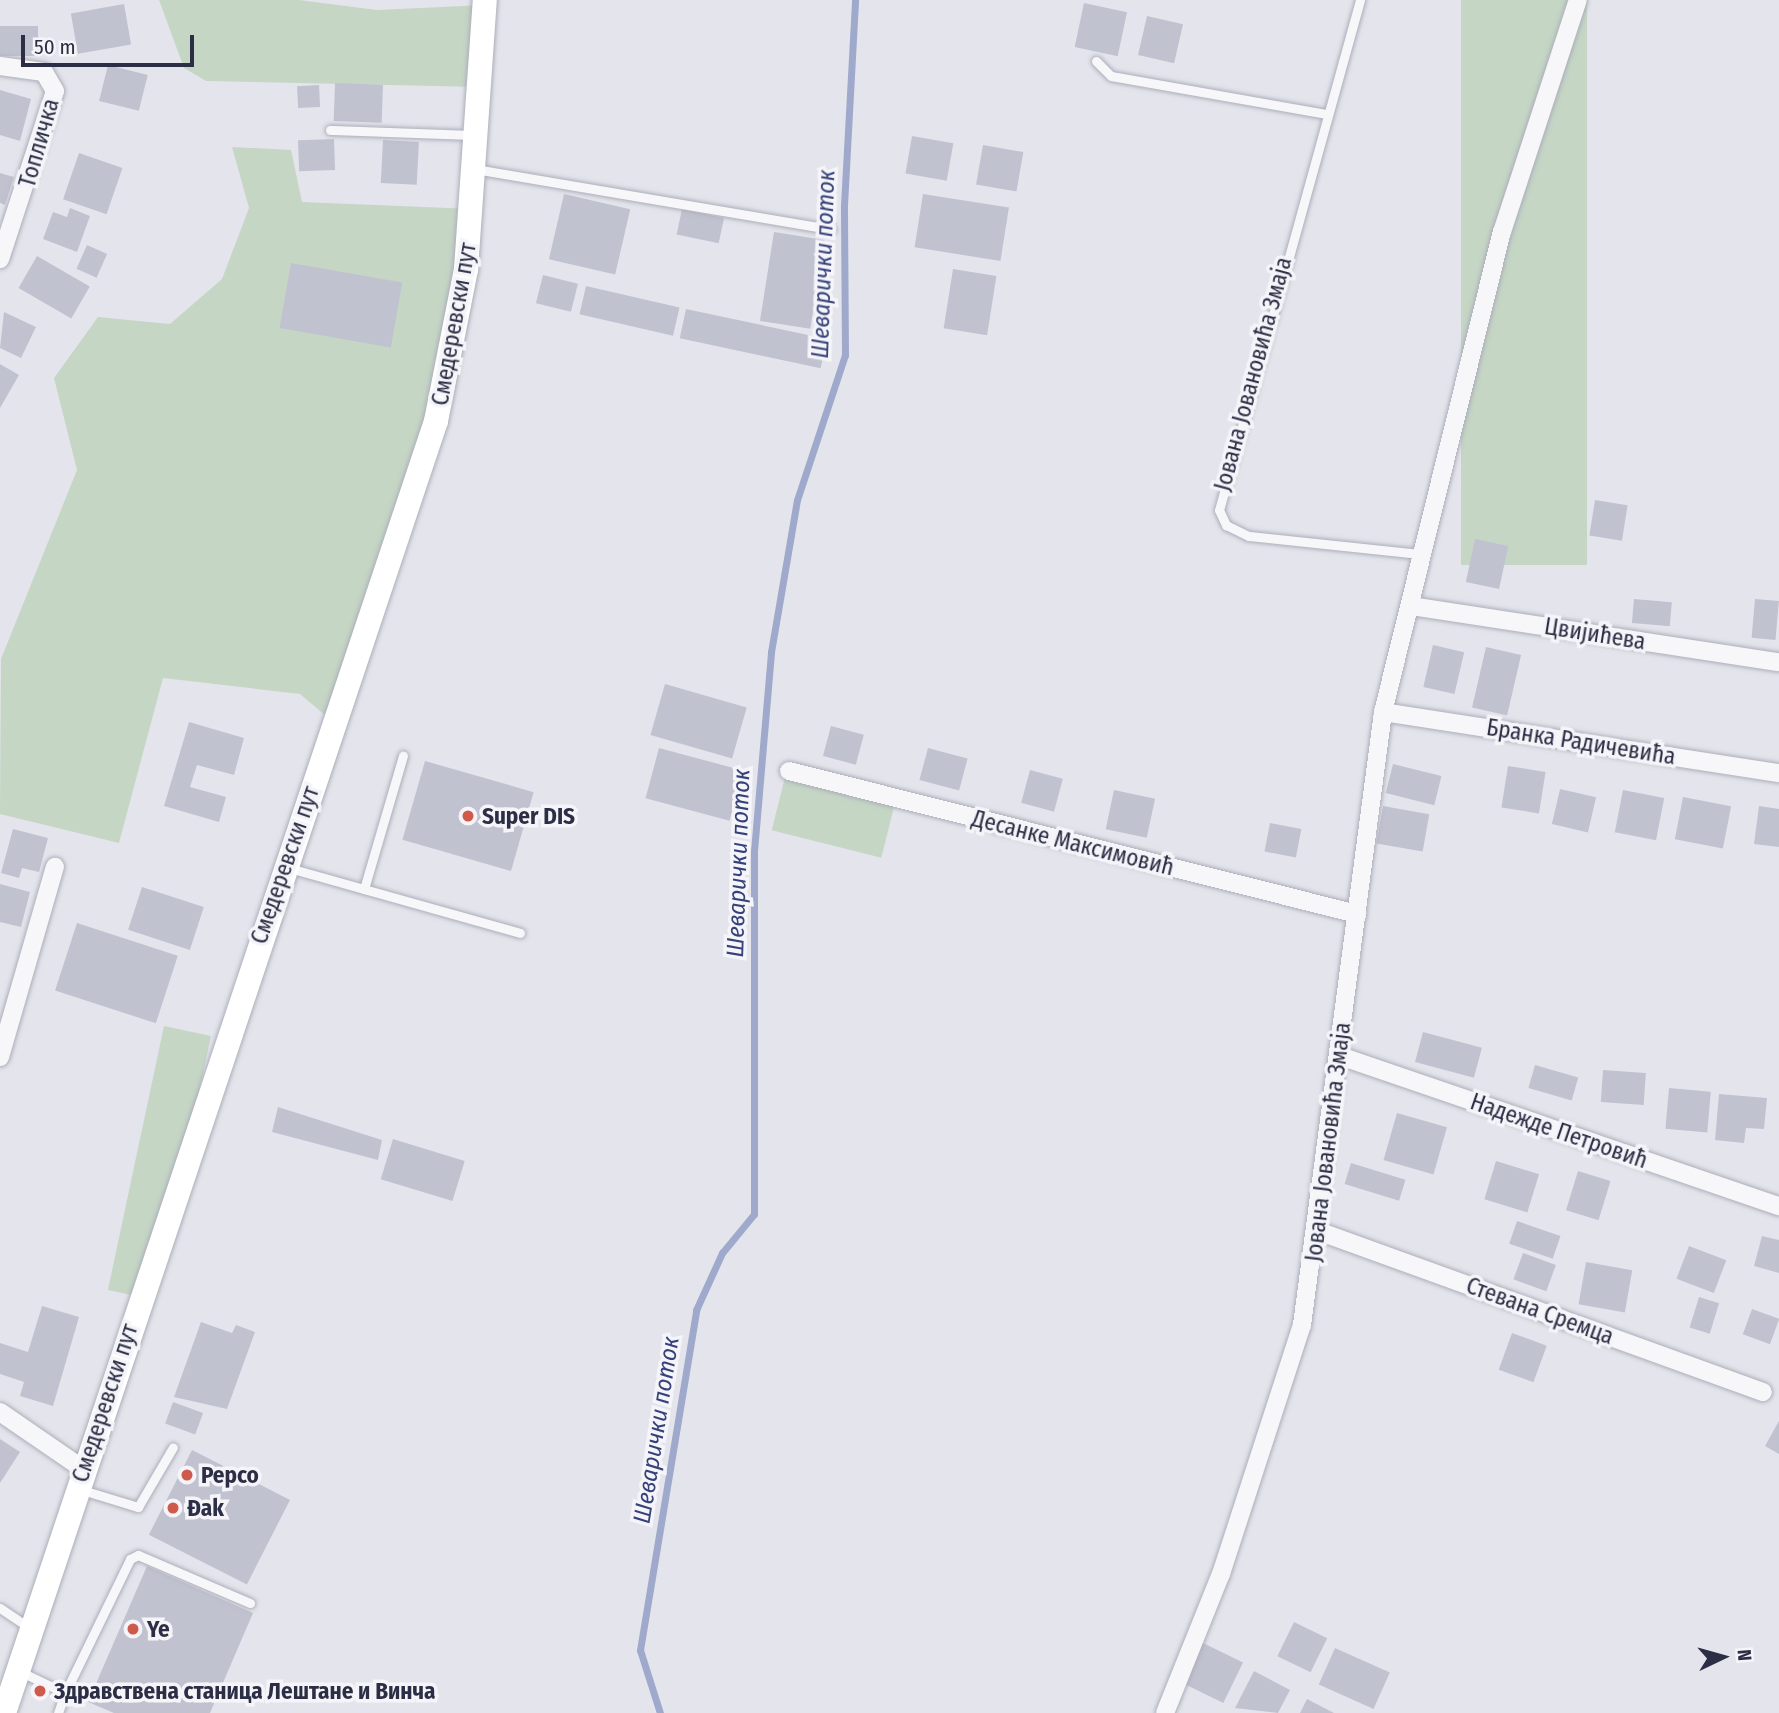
<!DOCTYPE html>
<meta charset="utf-8">
<style>
body{margin:0}
#map{position:relative;width:1779px;height:1713px;overflow:hidden;background:#e4e5ec;font-family:"Fira Sans Condensed",sans-serif}
div>[style]{position:absolute}
.green>*{inset:0;background:#c5d6c5;transform-origin:0 0}
.stream>*{height:7px;margin:-3.5px;padding:0 3.5px;transform-origin:3.5px;border-radius:3.5px;background:#9fa9cb}
.building>*{inset:0;background:#c1c2cf;transform-origin:0 0}
.roads{filter:drop-shadow(0 0 2px #acaeba) drop-shadow(0 0 2px #acaeba)}
.lane>*{height:9px;margin:-4.5px;padding:0 4.5px;transform-origin:4.5px;border-radius:4.5px;background:#f7f7fa}
.street>*{height:18px;margin:-9px;padding:0 9px;transform-origin:9px;border-radius:9px;background:#f7f7fa}
.secondary>*{height:24px;margin:-12px;padding:0 12px;transform-origin:12px;border-radius:12px;background:#fff}
.dots>*{width:19px;height:19px;translate:-50% -50%;box-sizing:border-box;border:4px solid #f4f4f9;border-radius:50%}
span{translate:-50% -50%;white-space:nowrap;text-align:center;line-height:1.15;-webkit-text-stroke:7px #f4f4f9;paint-order:stroke}
.street-label{font-size:23px;color:#2b2e44}
.poi-label{font-size:23px;color:#2b2e44;font-weight:700}
.left{translate:0 -50%;text-align:left}
.water-label{font-size:24px;color:#354179;font-style:italic}
.north{position:absolute;left:1688px;top:1622px;width:70px;height:70px;-webkit-text-stroke:5px #f4f4f9;paint-order:stroke;rotate:85deg;font-size:19px;font-weight:700;line-height:28px;text-align:center;color:#2b2e44}
.north::after{content:'';display:block;margin:auto;width:24px;height:32px;background:#2b2e44;clip-path:polygon(50% 0,100% 100%,50% 72%,0 100%)}
.scale{position:absolute;left:21px;top:35px;width:173px;height:32px;box-sizing:border-box;border:4px solid #2b2e44;border-top:0;padding-left:9px;font-size:21px;line-height:24px;white-space:nowrap;color:#2b2e44;-webkit-text-stroke:5px #f4f4f9;paint-order:stroke}
</style>
<div id="map">
<div class="green">
<div style="clip-path:polygon(159px 0,299px 0,377px 10px,485px 5px,480px 87px,206px 81px,184px 68px)"></div>
<div style="left:1461px;top:0;width:126px;height:565px"></div>
<div style="clip-path:polygon(232px 147px,291px 150px,302px 202px,473px 209px,460px 312px,332px 721px,300px 694px,163px 678px,119px 843px,0 814px,1px 659px,77px 470px,54px 378px,98px 317px,170px 324px,222px 279px,249px 208px)"></div>
<div style="left:785px;top:777px;width:113px;height:55px;rotate:14deg"></div>
<div style="left:164px;top:1026px;width:48px;height:270px;rotate:12deg"></div>
</div>
<div class="stream">
<div style="left:660px;top:1713px;width:66px;rotate:-107.6deg"></div>
<div style="left:640px;top:1650px;width:345px;rotate:-80.6deg"></div>
<div style="left:696px;top:1310px;width:63px;rotate:-65.5deg"></div>
<div style="left:722px;top:1253px;width:50px;rotate:-50.6deg"></div>
<div style="left:754px;top:1214px;width:363px;rotate:-90deg"></div>
<div style="left:754px;top:851px;width:200px;rotate:-85.1deg"></div>
<div style="left:771px;top:652px;width:154px;rotate:-80.3deg"></div>
<div style="left:797px;top:500px;width:153px;rotate:-71.7deg"></div>
<div style="left:845px;top:355px;width:150px;rotate:-90.4deg"></div>
<div style="left:844px;top:205px;width:205px;rotate:-86.9deg"></div>
</div>
<div class="building">
<div style="left:1084px;top:3px;width:44px;height:45px;rotate:12deg"></div>
<div style="left:124px;top:4px;width:41px;height:54px;rotate:80deg"></div>
<div style="left:1147px;top:16px;width:37px;height:40px;rotate:13deg"></div>
<div style="left:0;top:26px;width:38px;height:30px"></div>
<div style="left:108px;top:65px;width:41px;height:37px;rotate:14deg"></div>
<div style="left:335px;top:83px;width:48px;height:38px;rotate:2deg"></div>
<div style="left:319px;top:85px;width:22px;height:22px;rotate:87deg"></div>
<div style="clip-path:polygon(0 90px,31px 99px,20px 141px,0 135px)"></div>
<div style="left:912px;top:136px;width:42px;height:38px;rotate:10deg"></div>
<div style="left:334px;top:139px;width:31px;height:36px;rotate:88deg"></div>
<div style="left:383px;top:140px;width:36px;height:43px;rotate:3deg"></div>
<div style="left:983px;top:145px;width:41px;height:40px;rotate:10deg"></div>
<div style="left:79px;top:153px;width:46px;height:49px;rotate:19deg"></div>
<div style="clip-path:polygon(0 173px,14px 177px,5px 205px,0 203px)"></div>
<div style="left:564px;top:194px;width:68px;height:67px;rotate:13deg"></div>
<div style="left:923px;top:194px;width:87px;height:54px;rotate:9deg"></div>
<div style="clip-path:polygon(70px 208px,90px 216px,77px 252px,43px 239px,53px 212px,67px 217px)"></div>
<div style="left:682px;top:209px;width:43px;height:26px;rotate:12deg"></div>
<div style="left:774px;top:232px;width:51px;height:90px;rotate:9deg"></div>
<div style="left:87px;top:245px;width:22px;height:26px;rotate:24deg"></div>
<div style="left:37px;top:256px;width:61px;height:37px;rotate:30deg"></div>
<div style="left:291px;top:263px;width:113px;height:66px;rotate:10deg"></div>
<div style="left:953px;top:269px;width:44px;height:60px;rotate:9deg"></div>
<div style="left:543px;top:275px;width:36px;height:29px;rotate:14deg"></div>
<div style="left:586px;top:286px;width:96px;height:29px;rotate:13deg"></div>
<div style="left:686px;top:309px;width:144px;height:30px;rotate:12deg"></div>
<div style="clip-path:polygon(4px 312px,36px 327px,21px 358px,0 348px)"></div>
<div style="clip-path:polygon(0 364px,19px 375px,0 408px)"></div>
<div style="left:1595px;top:500px;width:33px;height:36px;rotate:9deg"></div>
<div style="left:1475px;top:539px;width:34px;height:44px;rotate:12deg"></div>
<div style="left:1634px;top:599px;width:38px;height:24px;rotate:5deg"></div>
<div style="left:1755px;top:599px;width:24px;height:39px;rotate:5deg"></div>
<div style="left:1433px;top:645px;width:32px;height:43px;rotate:13deg"></div>
<div style="left:1486px;top:647px;width:36px;height:62px;rotate:13deg"></div>
<div style="left:665px;top:684px;width:85px;height:53px;rotate:16deg"></div>
<div style="clip-path:polygon(189px 722px,244px 738px,234px 775px,197px 765px,190px 787px,226px 797px,219px 822px,164px 806px)"></div>
<div style="left:831px;top:726px;width:34px;height:31px;rotate:15deg"></div>
<div style="left:659px;top:748px;width:87px;height:52px;rotate:15deg"></div>
<div style="left:928px;top:748px;width:41px;height:33px;rotate:15deg"></div>
<div style="left:425px;top:761px;width:113px;height:82px;rotate:16deg"></div>
<div style="left:1393px;top:764px;width:50px;height:30px;rotate:14deg"></div>
<div style="left:1508px;top:766px;width:38px;height:42px;rotate:9deg"></div>
<div style="left:1030px;top:770px;width:34px;height:34px;rotate:15deg"></div>
<div style="left:1560px;top:789px;width:37px;height:36px;rotate:13deg"></div>
<div style="left:1114px;top:790px;width:42px;height:40px;rotate:12deg"></div>
<div style="left:1623px;top:790px;width:42px;height:43px;rotate:11deg"></div>
<div style="left:1683px;top:797px;width:49px;height:43px;rotate:11deg"></div>
<div style="left:1383px;top:806px;width:47px;height:38px;rotate:10deg"></div>
<div style="clip-path:polygon(1759px 806px,1779px 809px,1779px 847px,1754px 844px)"></div>
<div style="left:1270px;top:823px;width:32px;height:29px;rotate:11deg"></div>
<div style="clip-path:polygon(13px 829px,48px 838px,39px 872px,22px 868px,19px 878px,1px 873px)"></div>
<div style="clip-path:polygon(0 884px,30px 892px,21px 927px,0 922px)"></div>
<div style="left:142px;top:887px;width:65px;height:45px;rotate:18deg"></div>
<div style="left:77px;top:923px;width:106px;height:71px;rotate:18deg"></div>
<div style="left:1423px;top:1032px;width:61px;height:31px;rotate:15deg"></div>
<div style="left:1535px;top:1065px;width:45px;height:24px;rotate:16deg"></div>
<div style="left:1603px;top:1070px;width:43px;height:32px;rotate:4deg"></div>
<div style="left:1669px;top:1088px;width:42px;height:41px;rotate:5deg"></div>
<div style="clip-path:polygon(1719px 1094px,1767px 1098px,1764px 1129px,1746px 1128px,1744px 1143px,1715px 1140px)"></div>
<div style="clip-path:polygon(278px 1107px,382px 1140px,378px 1160px,272px 1132px)"></div>
<div style="left:1397px;top:1113px;width:52px;height:49px;rotate:16deg"></div>
<div style="left:393px;top:1139px;width:75px;height:42px;rotate:17deg"></div>
<div style="left:1496px;top:1161px;width:45px;height:40px;rotate:17deg"></div>
<div style="left:1351px;top:1163px;width:57px;height:22px;rotate:17deg"></div>
<div style="left:1578px;top:1171px;width:34px;height:41px;rotate:17deg"></div>
<div style="left:1517px;top:1221px;width:46px;height:24px;rotate:19deg"></div>
<div style="clip-path:polygon(1762px 1236px,1779px 1240px,1779px 1273px,1754px 1266px)"></div>
<div style="left:1689px;top:1246px;width:40px;height:35px;rotate:21deg"></div>
<div style="left:1523px;top:1253px;width:35px;height:28px;rotate:20deg"></div>
<div style="left:1586px;top:1262px;width:47px;height:43px;rotate:10deg"></div>
<div style="left:1699px;top:1297px;width:21px;height:32px;rotate:17deg"></div>
<div style="clip-path:polygon(42px 1306px,79px 1317px,53px 1406px,20px 1396px,24px 1382px,0 1374px,0 1343px,28px 1352px)"></div>
<div style="left:1752px;top:1309px;width:29px;height:27px;rotate:20deg"></div>
<div style="clip-path:polygon(201px 1322px,232px 1333px,236px 1325px,255px 1332px,227px 1409px,174px 1397px)"></div>
<div style="left:1512px;top:1333px;width:37px;height:39px;rotate:20deg"></div>
<div style="left:173px;top:1402px;width:32px;height:23px;rotate:20deg"></div>
<div style="clip-path:polygon(1779px 1421px,1779px 1454px,1765px 1446px)"></div>
<div style="clip-path:polygon(0 1439px,20px 1452px,0 1483px)"></div>
<div style="left:192px;top:1450px;width:110px;height:95px;rotate:27deg"></div>
<div style="clip-path:polygon(147px 1566px,253px 1613px,210px 1713px,114px 1713px,88px 1702px)"></div>
<div style="left:1294px;top:1622px;width:37px;height:38px;rotate:26deg"></div>
<div style="left:1199px;top:1641px;width:49px;height:45px;rotate:26deg"></div>
<div style="left:1335px;top:1648px;width:60px;height:40px;rotate:24deg"></div>
<div style="clip-path:polygon(1254px 1671px,1290px 1690px,1278px 1713px,1235px 1708px)"></div>
<div style="clip-path:polygon(1307px 1699px,1334px 1713px,1300px 1713px)"></div>
</div>
<div class="roads">
<div class="lane">
<div style="left:1360px;top:0;width:529px;rotate:105.45deg"></div>
<div style="left:1219px;top:510px;width:17px;rotate:65deg"></div>
<div style="left:1226px;top:525px;width:25px;rotate:26deg"></div>
<div style="left:1249px;top:536px;width:172px;rotate:6deg"></div>
<div style="left:1096px;top:61px;width:21px;rotate:45deg"></div>
<div style="left:1111px;top:76px;width:218px;rotate:10deg"></div>
<div style="left:330px;top:130px;width:145px;rotate:2deg"></div>
<div style="left:475px;top:169px;width:361px;rotate:9.6deg"></div>
<div style="left:289px;top:868px;width:240px;rotate:15.7deg"></div>
<div style="left:364px;top:889px;width:139px;rotate:-73.7deg"></div>
<div style="left:79px;top:1489px;width:62px;rotate:17deg"></div>
<div style="left:138px;top:1507px;width:69px;rotate:-59.7deg"></div>
<div style="left:0;top:1608px;width:36px;rotate:34deg"></div>
<div style="left:19px;top:1671px;width:51px;rotate:25.6deg"></div>
<div style="left:65px;top:1693px;width:149px;rotate:-64.1deg"></div>
<div style="left:130px;top:1559px;width:9px;rotate:-27deg"></div>
<div style="left:138px;top:1555px;width:122px;rotate:23.2deg"></div>
<div style="left:58px;top:1713px;width:21px;rotate:-71deg"></div>
</div>
<div class="street">
<div style="left:0;top:66px;width:44px;rotate:7.8deg"></div>
<div style="left:44px;top:72px;width:22px;rotate:60deg"></div>
<div style="left:55px;top:91px;width:177px;rotate:108.1deg"></div>
<div style="left:1411px;top:606px;width:372px;rotate:8.7deg"></div>
<div style="left:1383px;top:712px;width:401px;rotate:8.8deg"></div>
<div style="left:789px;top:771px;width:586px;rotate:14.13deg"></div>
<div style="left:1340px;top:1056px;width:464px;rotate:18.9deg"></div>
<div style="left:0;top:1057px;width:198px;rotate:-73.9deg"></div>
<div style="left:1318px;top:1231px;width:473px;rotate:19.9deg"></div>
<div style="left:0;top:1412px;width:101px;rotate:34.5deg"></div>
<div style="left:1165px;top:1713px;width:150px;rotate:-68.1deg"></div>
<div style="left:1221px;top:1574px;width:262px;rotate:-72deg"></div>
<div style="left:1302px;top:1325px;width:618px;rotate:-82.47deg"></div>
<div style="left:1383px;top:712px;width:495px;rotate:-76.1deg"></div>
<div style="left:1502px;top:232px;width:244px;rotate:-71.9deg"></div>
</div>
<div class="secondary">
<div style="left:4px;top:1713px;width:1362px;rotate:-71.51deg"></div>
<div style="left:436px;top:421px;width:155px;rotate:-78.8deg"></div>
<div style="left:466px;top:269px;width:270px;rotate:-86deg"></div>
</div>
</div>
<div class="dots">
<div style="left:468px;top:816px;background:#cf594a"></div>
<div style="left:187px;top:1475px;background:#cf594a"></div>
<div style="left:173px;top:1508px;background:#cf594a"></div>
<div style="left:133px;top:1629px;background:#cf594a"></div>
<div style="left:40px;top:1691px;background:#cf594a"></div>
</div>
<div class="street-label">
<span style="left:39px;top:143px;rotate:-74deg">Топличка</span>
<span style="left:454px;top:324px;rotate:-80deg">Смедеревски пут</span>
<span style="left:1253px;top:374px;rotate:-75deg">Јована Јовановића Змаја</span>
<span style="left:1595px;top:634px;rotate:9deg">Цвијићева</span>
<span style="left:1581px;top:742px;rotate:9deg">Бранка Радичевића</span>
<span style="left:1073px;top:843px;rotate:14deg">Десанке Максимовић</span>
<span style="left:285px;top:865px;rotate:-71deg">Смедеревски пут</span>
<span style="left:1559px;top:1131px;rotate:19deg">Надежде Петровић</span>
<span style="left:1328px;top:1142px;rotate:-83deg">Јована Јовановића Змаја</span>
<span style="left:1540px;top:1311px;rotate:20deg">Стевана Сремца</span>
<span style="left:105px;top:1403px;rotate:-72deg">Смедеревски пут</span>
</div>
<div class="poi-label">
<span class="left" style="left:482px;top:816px">Super DIS</span>
<span class="left" style="left:201px;top:1475px">Pepco</span>
<span class="left" style="left:187px;top:1508px">Đak</span>
<span class="left" style="left:147px;top:1629px">Ye</span>
<span class="left" style="left:54px;top:1691px">Здравствена станица Лештане и Винча</span>
</div>
<div class="water-label">
<span style="left:824px;top:264px;rotate:-88deg">Шеварички поток</span>
<span style="left:739px;top:863px;rotate:-88deg">Шеварички поток</span>
<span style="left:657px;top:1430px;rotate:-81deg">Шеварички поток</span>
</div>
<div class="north">N</div>
<div class="scale">50 m</div>
</div>
